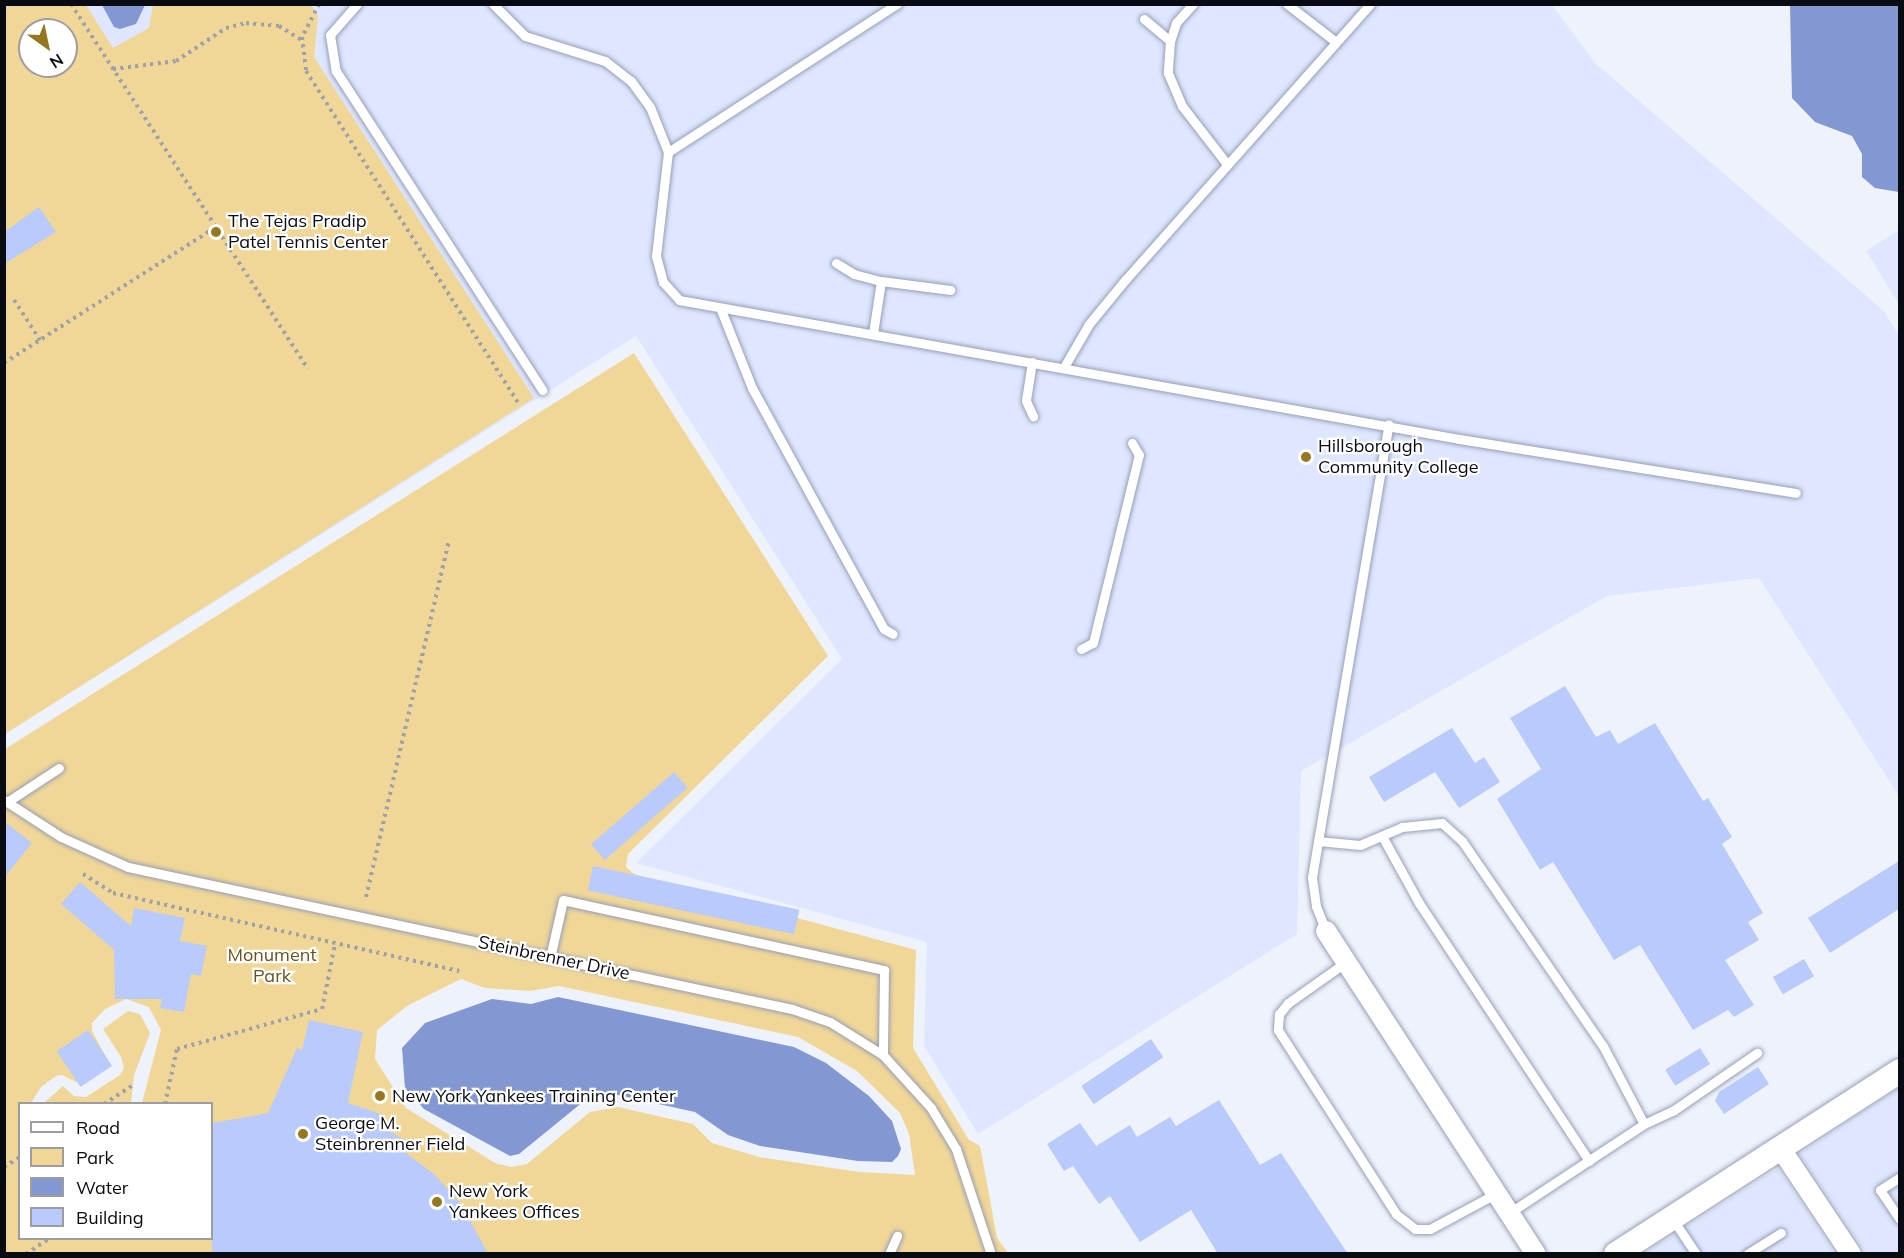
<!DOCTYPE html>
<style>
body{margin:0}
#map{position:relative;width:1904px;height:1258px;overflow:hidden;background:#eef2fb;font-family:Mulish,sans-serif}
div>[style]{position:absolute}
.built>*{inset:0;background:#dee7ff}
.green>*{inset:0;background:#f1d797}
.water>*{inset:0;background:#8397d2}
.building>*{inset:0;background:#b9cbfc;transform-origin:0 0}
.path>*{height:4px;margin-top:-2px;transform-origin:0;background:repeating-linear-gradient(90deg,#9da1a9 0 3px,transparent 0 7.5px)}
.roads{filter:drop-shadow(0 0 2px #979fb5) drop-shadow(0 0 2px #979fb5)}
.service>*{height:9px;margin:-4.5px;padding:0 4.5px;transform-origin:4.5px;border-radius:4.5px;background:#fff}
.minor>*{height:20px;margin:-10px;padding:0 10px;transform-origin:10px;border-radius:10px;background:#fff}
.tertiary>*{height:24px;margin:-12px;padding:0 12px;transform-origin:12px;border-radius:12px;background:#fff}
.dots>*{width:16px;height:16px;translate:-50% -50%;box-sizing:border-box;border:3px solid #fff;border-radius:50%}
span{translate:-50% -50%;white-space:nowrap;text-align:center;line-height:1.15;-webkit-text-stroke:4.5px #fff;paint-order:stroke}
.poi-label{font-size:18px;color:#090b12}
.left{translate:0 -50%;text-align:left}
.park-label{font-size:18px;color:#655320}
.street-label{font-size:18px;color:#090b12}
.frame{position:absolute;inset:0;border:6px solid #090b12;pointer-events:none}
.legend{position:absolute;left:18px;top:1102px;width:195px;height:138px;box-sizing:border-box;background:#fff;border:2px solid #9d9da0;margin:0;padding:8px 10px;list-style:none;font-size:18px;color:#090b12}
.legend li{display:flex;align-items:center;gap:12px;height:30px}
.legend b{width:30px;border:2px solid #9d9da0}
.north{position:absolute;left:18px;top:18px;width:60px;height:60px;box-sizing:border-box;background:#fff;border:2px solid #9d9da0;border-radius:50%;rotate:147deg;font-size:16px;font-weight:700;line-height:24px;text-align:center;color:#090b12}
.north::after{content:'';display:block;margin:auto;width:21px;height:27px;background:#95771f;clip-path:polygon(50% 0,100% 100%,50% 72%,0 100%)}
</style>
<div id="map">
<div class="built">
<div style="clip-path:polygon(evenodd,5px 5px,1552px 5px,1596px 64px,1884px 311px,1899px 336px,1899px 796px,1759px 578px,1607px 596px,1301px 771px,1297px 934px,978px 1134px,924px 1046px,927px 942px,636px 863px,842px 659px,636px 336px,5px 734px,5px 5px,30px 30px,66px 30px,66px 66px,30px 66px,30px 30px)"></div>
<div style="clip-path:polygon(1899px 230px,1899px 304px,1866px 251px)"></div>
<div style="clip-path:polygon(1899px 1088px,1899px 1253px,1866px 1253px,1799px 1154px)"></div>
<div style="clip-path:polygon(1778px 1168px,1835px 1253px,1643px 1254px)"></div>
</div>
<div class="green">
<div style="clip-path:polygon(evenodd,5px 5px,86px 5px,113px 48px,149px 28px,153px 5px,311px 5px,318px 16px,314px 57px,534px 398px,5px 734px,5px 5px,30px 30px,66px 30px,66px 66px,30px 66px,30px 30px)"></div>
<div style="clip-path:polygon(evenodd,634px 353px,828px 656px,628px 854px,626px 867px,634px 874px,916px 950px,913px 1048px,969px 1140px,980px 1146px,997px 1238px,1008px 1253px,5px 1253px,5px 749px,634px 353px,461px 979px,485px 988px,530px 991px,559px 986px,798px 1037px,857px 1071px,900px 1113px,909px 1134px,915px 1175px,859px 1172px,759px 1157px,712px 1143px,693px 1124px,618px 1107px,590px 1112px,527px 1164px,511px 1167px,495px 1163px,406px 1108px,375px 1059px,377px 1030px,407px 1006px,461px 979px,634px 353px,126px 999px,149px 1007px,161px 1030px,142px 1103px,212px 1104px,212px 1238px,20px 1238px,20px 1104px,31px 1103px,41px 1087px,56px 1076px,62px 1075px,82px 1085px,111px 1066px,92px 1031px,92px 1023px,105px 1009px,126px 999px)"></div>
<div style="clip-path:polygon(128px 1011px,140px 1014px,150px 1033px,134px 1075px,131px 1103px,44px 1103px,63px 1086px,74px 1096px,86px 1097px,120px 1075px,124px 1068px,121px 1057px,103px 1029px)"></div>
</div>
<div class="water">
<div style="clip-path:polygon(102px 5px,145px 5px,136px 24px,120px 29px,114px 27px)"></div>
<div style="clip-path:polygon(1790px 5px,1899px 5px,1899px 192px,1875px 188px,1862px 177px,1862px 154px,1852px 136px,1815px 122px,1792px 98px)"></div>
<div style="clip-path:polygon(558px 997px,794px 1047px,826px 1063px,869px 1096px,892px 1121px,901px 1149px,898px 1156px,892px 1162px,858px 1161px,760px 1146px,728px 1135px,695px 1112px,618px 1095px,584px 1101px,519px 1154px,510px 1156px,424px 1109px,405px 1088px,402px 1048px,425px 1023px,492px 999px,531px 1004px)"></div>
</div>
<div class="building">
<div style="clip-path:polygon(39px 207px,56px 232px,4px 264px,4px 232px)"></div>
<div style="clip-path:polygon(1565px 686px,1596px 737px,1610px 730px,1618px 744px,1655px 723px,1703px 801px,1708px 798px,1732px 837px,1722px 844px,1763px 913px,1748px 922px,1759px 940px,1725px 960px,1754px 1005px,1734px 1017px,1728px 1010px,1693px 1030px,1640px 945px,1614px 960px,1553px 862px,1540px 870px,1497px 799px,1541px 769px,1510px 718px)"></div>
<div style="clip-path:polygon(1452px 728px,1475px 763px,1484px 757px,1500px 782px,1459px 808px,1435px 772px,1384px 802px,1369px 777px)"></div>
<div style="left:674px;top:772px;width:21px;height:110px;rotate:49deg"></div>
<div style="clip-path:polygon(4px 821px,32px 843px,4px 878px)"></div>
<div style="clip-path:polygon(1899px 861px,1899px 909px,1830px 953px,1808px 918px)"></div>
<div style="left:593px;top:866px;width:211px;height:25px;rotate:12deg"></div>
<div style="clip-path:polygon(80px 882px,131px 926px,134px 908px,185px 918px,180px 941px,207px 946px,201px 976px,191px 974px,184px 1012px,160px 1008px,162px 999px,115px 999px,114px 950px,61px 904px)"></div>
<div style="left:1804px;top:959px;width:20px;height:36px;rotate:60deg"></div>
<div style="clip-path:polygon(309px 1020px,363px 1032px,348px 1103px,384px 1115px,379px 1126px,411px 1143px,406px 1153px,434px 1174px,462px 1205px,488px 1254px,212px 1254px,212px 1123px,268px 1113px,297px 1048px,302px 1050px)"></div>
<div style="left:88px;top:1030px;width:43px;height:38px;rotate:56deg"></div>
<div style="left:1151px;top:1039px;width:22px;height:84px;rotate:56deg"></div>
<div style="left:1700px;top:1048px;width:19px;height:41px;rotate:58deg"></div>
<div style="clip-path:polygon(1758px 1067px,1769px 1084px,1724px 1114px,1715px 1101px,1719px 1092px)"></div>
<div style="clip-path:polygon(1219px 1100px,1260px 1165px,1281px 1153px,1348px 1254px,1218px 1254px,1191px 1210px,1140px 1242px,1110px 1196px,1099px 1204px,1073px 1166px,1064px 1171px,1047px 1144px,1080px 1123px,1096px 1146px,1130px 1125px,1137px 1137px,1170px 1117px,1176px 1126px)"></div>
</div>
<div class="path">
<div style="left:71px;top:4px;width:435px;rotate:57deg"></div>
<div style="left:319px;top:4px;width:37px;rotate:117deg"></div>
<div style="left:302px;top:37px;width:34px;rotate:83deg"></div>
<div style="left:306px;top:71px;width:393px;rotate:57.4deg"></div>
<div style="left:113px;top:69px;width:64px;rotate:-7.2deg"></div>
<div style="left:176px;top:61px;width:60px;rotate:-33.4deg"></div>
<div style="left:226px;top:28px;width:21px;rotate:-14deg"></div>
<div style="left:246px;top:23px;width:33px;rotate:5deg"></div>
<div style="left:279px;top:26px;width:26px;rotate:32deg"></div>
<div style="left:14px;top:300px;width:48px;rotate:57deg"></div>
<div style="left:4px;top:363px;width:252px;rotate:-32.7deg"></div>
<div style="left:83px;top:874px;width:36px;rotate:32deg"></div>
<div style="left:113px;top:893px;width:355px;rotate:12.7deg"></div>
<div style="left:366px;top:897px;width:366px;rotate:-76.9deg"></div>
<div style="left:104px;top:1104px;width:33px;rotate:-33deg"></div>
<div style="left:165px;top:1104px;width:56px;rotate:-77.7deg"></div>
<div style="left:177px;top:1049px;width:150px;rotate:-15.4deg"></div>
<div style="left:322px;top:1009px;width:66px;rotate:-78.7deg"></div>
<div style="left:4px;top:1167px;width:19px;rotate:-32deg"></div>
<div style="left:26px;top:1254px;width:29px;rotate:-34deg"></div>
</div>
<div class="roads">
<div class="service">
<div style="left:357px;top:4px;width:41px;rotate:131.1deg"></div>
<div style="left:330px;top:35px;width:36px;rotate:81deg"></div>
<div style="left:336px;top:71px;width:380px;rotate:57.1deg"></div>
<div style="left:493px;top:4px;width:45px;rotate:45deg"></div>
<div style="left:525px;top:36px;width:84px;rotate:17.4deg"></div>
<div style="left:605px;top:61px;width:33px;rotate:38deg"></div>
<div style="left:631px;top:81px;width:32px;rotate:54deg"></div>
<div style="left:650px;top:107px;width:48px;rotate:68.2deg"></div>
<div style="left:668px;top:152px;width:105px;rotate:96.6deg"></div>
<div style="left:656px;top:256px;width:27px;rotate:75deg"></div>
<div style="left:663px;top:282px;width:24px;rotate:48deg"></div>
<div style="left:679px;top:300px;width:792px;rotate:10.1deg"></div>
<div style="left:1459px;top:439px;width:341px;rotate:9.1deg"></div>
<div style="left:1193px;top:4px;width:25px;rotate:132deg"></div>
<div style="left:1176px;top:23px;width:19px;rotate:108deg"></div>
<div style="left:1170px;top:41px;width:32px;rotate:94deg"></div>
<div style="left:1168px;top:73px;width:36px;rotate:67deg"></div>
<div style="left:1182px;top:106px;width:73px;rotate:52.2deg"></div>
<div style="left:1287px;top:4px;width:62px;rotate:37.8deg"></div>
<div style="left:1144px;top:19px;width:34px;rotate:40deg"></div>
<div style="left:668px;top:152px;width:273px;rotate:-32.9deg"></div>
<div style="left:836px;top:263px;width:21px;rotate:31deg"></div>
<div style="left:854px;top:274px;width:28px;rotate:15deg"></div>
<div style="left:881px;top:281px;width:53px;rotate:98.7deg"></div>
<div style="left:881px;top:281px;width:70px;rotate:7.4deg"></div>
<div style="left:721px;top:310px;width:84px;rotate:68.3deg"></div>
<div style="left:752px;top:388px;width:275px;rotate:61.3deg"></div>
<div style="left:884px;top:629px;width:10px;rotate:29deg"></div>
<div style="left:1032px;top:362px;width:39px;rotate:99deg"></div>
<div style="left:1026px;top:401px;width:17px;rotate:65deg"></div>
<div style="left:1064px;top:367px;width:50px;rotate:-59.8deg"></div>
<div style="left:1089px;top:324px;width:58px;rotate:-50.6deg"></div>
<div style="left:1126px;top:279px;width:368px;rotate:-48.4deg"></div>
<div style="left:1081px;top:649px;width:13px;rotate:-27deg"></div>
<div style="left:1093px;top:643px;width:194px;rotate:-76.3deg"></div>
<div style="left:1139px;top:455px;width:14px;rotate:-120deg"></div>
<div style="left:4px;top:800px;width:68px;rotate:33deg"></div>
<div style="left:61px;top:837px;width:73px;rotate:24.1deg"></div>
<div style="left:128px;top:867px;width:679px;rotate:12.07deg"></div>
<div style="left:792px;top:1009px;width:40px;rotate:18.9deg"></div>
<div style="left:830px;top:1022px;width:62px;rotate:31.9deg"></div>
<div style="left:883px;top:1055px;width:72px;rotate:47.8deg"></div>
<div style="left:931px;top:1108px;width:48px;rotate:58.6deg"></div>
<div style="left:956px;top:1149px;width:111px;rotate:71.6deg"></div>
<div style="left:7px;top:802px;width:62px;rotate:-33.2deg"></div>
<div style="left:1382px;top:836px;width:77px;rotate:61.1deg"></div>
<div style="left:1419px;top:903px;width:309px;rotate:56.6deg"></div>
<div style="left:1318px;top:841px;width:42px;rotate:5.4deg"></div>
<div style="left:1360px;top:845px;width:46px;rotate:-23.2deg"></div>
<div style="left:1402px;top:827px;width:40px;rotate:-5.7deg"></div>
<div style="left:1442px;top:823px;width:27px;rotate:42deg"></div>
<div style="left:1462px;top:841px;width:249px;rotate:55.5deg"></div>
<div style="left:1603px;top:1046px;width:88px;rotate:62.3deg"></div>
<div style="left:1644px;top:1124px;width:162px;rotate:146.6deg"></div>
<div style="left:1326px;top:931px;width:27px;rotate:-112deg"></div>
<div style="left:1316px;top:906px;width:29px;rotate:-98deg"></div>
<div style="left:1312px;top:877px;width:459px;rotate:-80.4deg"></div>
<div style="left:550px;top:958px;width:59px;rotate:-77.4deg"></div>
<div style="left:563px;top:900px;width:329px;rotate:12.3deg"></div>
<div style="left:884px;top:970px;width:85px;rotate:90.7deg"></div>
<div style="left:1346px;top:962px;width:71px;rotate:144.7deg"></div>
<div style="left:1288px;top:1003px;width:14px;rotate:129deg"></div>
<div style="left:1279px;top:1014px;width:16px;rotate:94deg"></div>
<div style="left:1278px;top:1030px;width:219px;rotate:57.3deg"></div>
<div style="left:1396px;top:1214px;width:24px;rotate:38deg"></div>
<div style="left:1415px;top:1229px;width:15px"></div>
<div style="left:1430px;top:1229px;width:76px;rotate:-28.2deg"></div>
<div style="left:1644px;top:1124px;width:33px;rotate:-25deg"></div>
<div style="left:1674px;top:1110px;width:101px;rotate:-34.5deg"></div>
<div style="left:1900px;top:1177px;width:24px;rotate:147deg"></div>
<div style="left:1880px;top:1190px;width:36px;rotate:56deg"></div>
<div style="left:1672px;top:1218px;width:43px;rotate:56.3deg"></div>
<div style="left:889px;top:1254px;width:20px;rotate:-66deg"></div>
<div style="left:1747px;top:1254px;width:40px;rotate:-32deg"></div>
</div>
<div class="minor">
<div style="left:1326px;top:931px;width:385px;rotate:57deg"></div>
<div style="left:1781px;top:1149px;width:126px;rotate:56.3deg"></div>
</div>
<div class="tertiary">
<div style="left:1616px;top:1254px;width:338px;rotate:-32.8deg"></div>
</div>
</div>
<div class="dots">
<div style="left:216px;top:232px;background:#95771f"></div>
<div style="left:1306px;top:457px;background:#95771f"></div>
<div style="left:380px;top:1096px;background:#95771f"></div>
<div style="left:303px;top:1134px;background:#95771f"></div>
<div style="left:437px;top:1202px;background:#95771f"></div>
</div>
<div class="poi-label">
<span class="left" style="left:228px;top:232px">The Tejas Pradip<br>Patel Tennis Center</span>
<span class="left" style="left:1318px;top:457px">Hillsborough<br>Community College</span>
<span class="left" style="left:392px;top:1096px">New York Yankees Training Center</span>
<span class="left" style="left:315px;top:1134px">George M.<br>Steinbrenner Field</span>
<span class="left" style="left:449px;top:1202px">New York<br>Yankees Offices</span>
</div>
<div class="park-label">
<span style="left:272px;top:966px">Monument<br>Park</span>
</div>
<div class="street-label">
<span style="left:554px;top:958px;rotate:12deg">Steinbrenner Drive</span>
</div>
<div class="frame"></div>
<ul class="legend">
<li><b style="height:8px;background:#fff"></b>Road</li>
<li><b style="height:16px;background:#f1d797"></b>Park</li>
<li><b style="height:16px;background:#8397d2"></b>Water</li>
<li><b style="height:16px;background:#b9cbfc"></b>Building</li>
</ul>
<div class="north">N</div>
</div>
